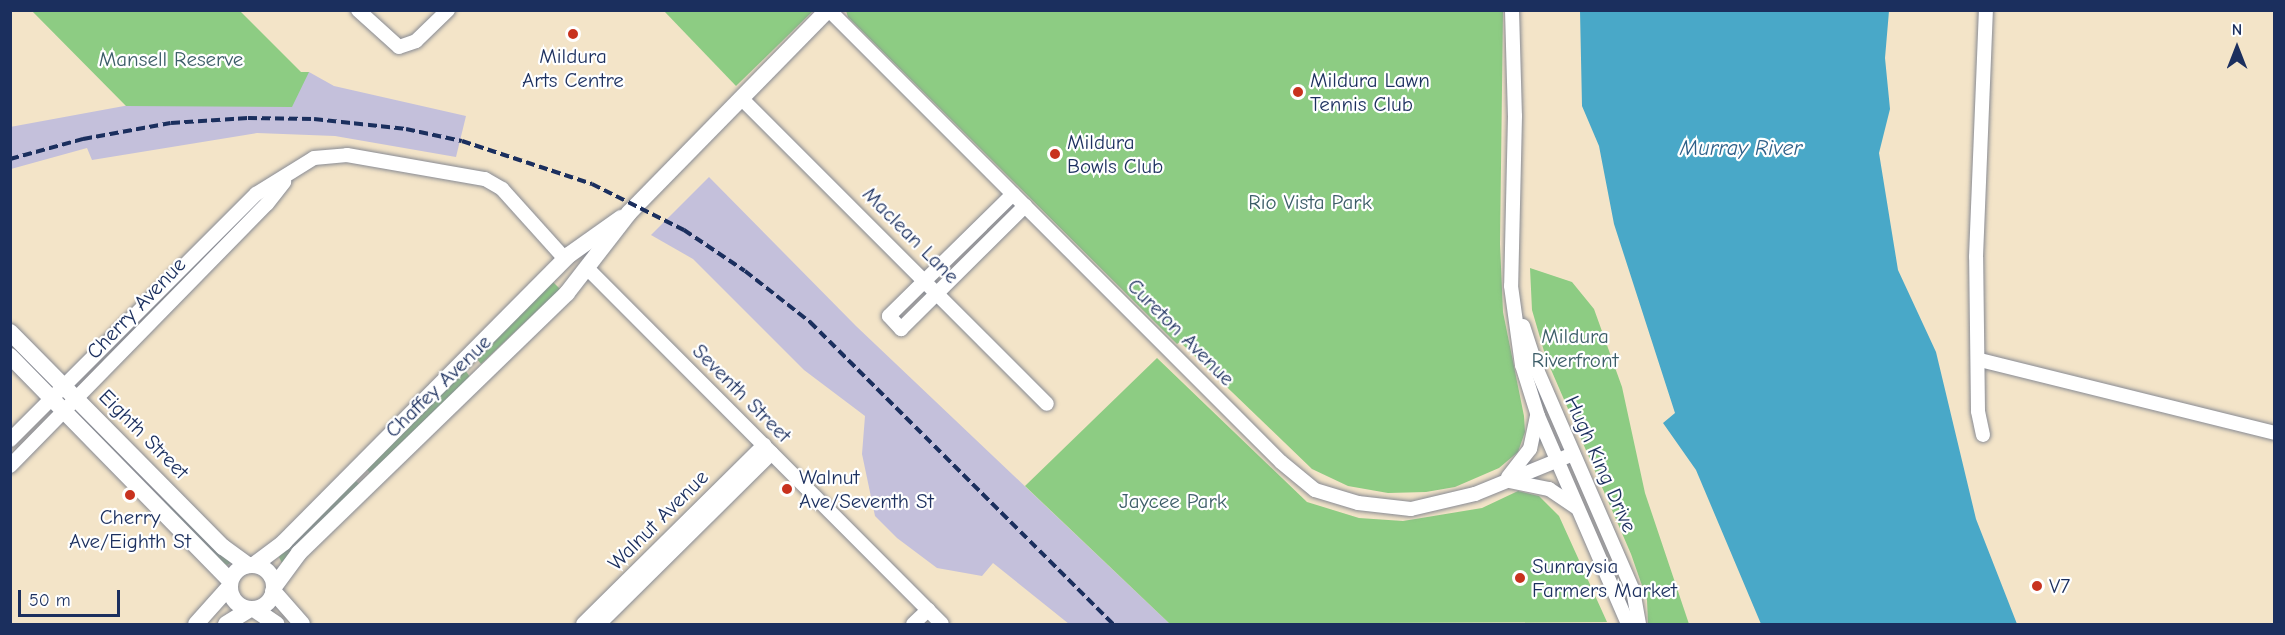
<!DOCTYPE html>
<style>
body{margin:0}
#map{position:relative;width:2285px;height:635px;overflow:hidden;background:#f3e4c8;font-family:"Comic Neue",sans-serif}
div>[style]{position:absolute}
.industrial>*{inset:0;background:#c4c0db}
.green>*{inset:0;background:#8dcc83}
.water>*{inset:0;background:#49a8c8}
.roads{filter:drop-shadow(0 0 2px #878a93) drop-shadow(0 0 2px #878a93)}
.minor>*{height:14px;margin:-7px;padding:0 7px;transform-origin:7px;border-radius:7px;background:#fff}
.tertiary>*{height:16px;margin:-8px;padding:0 8px;transform-origin:8px;border-radius:8px;background:#fff}
.tertiary>.ring{margin:-8px;padding:0;box-sizing:content-box;background:none;border:16px solid #fff;border-radius:50%}
.rail>*{height:4px;margin-top:-2px;transform-origin:0;background:repeating-linear-gradient(90deg,#1b2f5e 0 9px,transparent 0 13.5px)}
.dots>*{width:16px;height:16px;translate:-50% -50%;box-sizing:border-box;border:3px solid #fff;border-radius:50%}
span{translate:-50% -50%;white-space:nowrap;text-align:center;line-height:1.15;-webkit-text-stroke:4.5px #fff;paint-order:stroke}
.poi-label{font-size:21px;color:#1b2f5e}
.left{translate:0 -50%;text-align:left}
.park-label{font-size:21px;color:#3d5e69}
.street-label{font-size:21px;color:#1b2f5e}
.water-label{font-size:22px;color:#2d5f88;font-style:italic}
.frame{position:absolute;inset:0;border:12px solid #1b2f5e;pointer-events:none}
.north{position:absolute;left:2207px;top:18px;width:60px;height:60px;-webkit-text-stroke:4px #fff;paint-order:stroke;rotate:0deg;font-size:16px;font-weight:700;line-height:24px;text-align:center;color:#1b2f5e}
.north::after{content:'';display:block;margin:auto;width:21px;height:27px;background:#1b2f5e;clip-path:polygon(50% 0,100% 100%,50% 72%,0 100%)}
.scale{position:absolute;left:18px;top:590px;width:102px;height:27px;box-sizing:border-box;border:3px solid #1b2f5e;border-top:0;padding-left:8px;font-size:18px;line-height:21px;white-space:nowrap;color:#1b2f5e;-webkit-text-stroke:4px #fff;paint-order:stroke}
</style>
<div id="map">
<div class="industrial">
<div style="clip-path:polygon(309px 72px,334px 86px,466px 116px,456px 157px,335px 136px,257px 133px,92px 160px,87px 148px,11px 169px,10px 127px)"></div>
<div style="clip-path:polygon(709px 177px,856px 326px,1170px 624px,1069px 624px,993px 563px,982px 576px,937px 568px,897px 538px,875px 516px,862px 454px,865px 416px,804px 370px,693px 259px,651px 235px)"></div>
</div>
<div class="green">
<div style="clip-path:polygon(32px 11px,240px 11px,301px 72px,309px 72px,292px 107px,126px 106px)"></div>
<div style="clip-path:polygon(664px 11px,813px 11px,736px 86px)"></div>
<div style="clip-path:polygon(846px 11px,1503px 11px,1500px 244px,1503px 312px,1524px 416px,1525px 432px,1518px 452px,1499px 468px,1455px 487px,1426px 492px,1388px 493px,1348px 486px,1312px 469px,1180px 342px,1177px 344px,848px 17px)"></div>
<div style="clip-path:polygon(1530px 268px,1572px 282px,1594px 309px,1622px 387px,1645px 493px,1689px 624px,1648px 624px,1647px 600px,1631px 554px,1546px 358px,1532px 310px)"></div>
<div style="clip-path:polygon(552px 281px,560px 289px,481px 364px,476px 358px)"></div>
<div style="clip-path:polygon(1157px 358px,1307px 502px,1359px 518px,1403px 521px,1482px 508px,1518px 491px,1539px 496px,1559px 516px,1607px 622px,1170px 624px,1025px 486px)"></div>
<div style="clip-path:polygon(465px 370px,470px 377px,370px 473px,366px 468px)"></div>
<div style="clip-path:polygon(355px 480px,360px 485px,282px 563px,279px 557px,288px 546px)"></div>
<div style="clip-path:polygon(167px 497px,233px 561px,227px 565px,222px 562px,162px 502px)"></div>
</div>
<div class="water">
<div style="clip-path:polygon(1580px 11px,1889px 11px,1885px 58px,1890px 109px,1879px 153px,1898px 270px,1936px 352px,1976px 519px,2017px 624px,1761px 624px,1696px 470px,1663px 423px,1675px 413px,1614px 224px,1599px 146px,1582px 106px)"></div>
</div>
<div class="roads">
<div class="minor">
<div style="left:358px;top:10px;width:55px;rotate:42.1deg"></div>
<div style="left:399px;top:47px;width:18px;rotate:-19deg"></div>
<div style="left:416px;top:41px;width:45px;rotate:-44.1deg"></div>
<div style="left:829px;top:10px;width:639px;rotate:45deg"></div>
<div style="left:1281px;top:462px;width:44px;rotate:39.5deg"></div>
<div style="left:1315px;top:490px;width:45px;rotate:16.8deg"></div>
<div style="left:1358px;top:503px;width:53px;rotate:6.5deg"></div>
<div style="left:1411px;top:509px;width:66px;rotate:-13.2deg"></div>
<div style="left:1475px;top:494px;width:106px;rotate:-22.2deg"></div>
<div style="left:1512px;top:10px;width:106px;rotate:88.4deg"></div>
<div style="left:1515px;top:116px;width:170px;rotate:91.3deg"></div>
<div style="left:1511px;top:286px;width:80px;rotate:82.1deg"></div>
<div style="left:1522px;top:365px;width:53px;rotate:72.6deg"></div>
<div style="left:1538px;top:416px;width:227px;rotate:66.6deg"></div>
<div style="left:742px;top:99px;width:431px;rotate:45deg"></div>
<div style="left:1013px;top:194px;width:174px;rotate:135.5deg"></div>
<div style="left:889px;top:316px;width:18px;rotate:47deg"></div>
<div style="left:901px;top:329px;width:175px;rotate:-44.8deg"></div>
<div style="left:588px;top:269px;width:501px;rotate:45.08deg"></div>
<div style="left:1523px;top:326px;width:48px;rotate:71.9deg"></div>
<div style="left:1538px;top:372px;width:238px;rotate:66.5deg"></div>
<div style="left:1633px;top:590px;width:35px;rotate:80deg"></div>
<div style="left:1980px;top:360px;width:303px;rotate:13.9deg"></div>
<div style="left:1983px;top:435px;width:25px;rotate:-102deg"></div>
<div style="left:1978px;top:411px;width:154px;rotate:-90.7deg"></div>
<div style="left:1976px;top:257px;width:247px;rotate:-87.7deg"></div>
<div style="left:10px;top:440px;width:348px;rotate:-45deg"></div>
<div style="left:256px;top:194px;width:68px;rotate:-31.8deg"></div>
<div style="left:314px;top:158px;width:33px;rotate:-5deg"></div>
<div style="left:347px;top:155px;width:140px;rotate:9.9deg"></div>
<div style="left:485px;top:179px;width:20px;rotate:30deg"></div>
<div style="left:502px;top:189px;width:94px;rotate:48deg"></div>
<div style="left:10px;top:466px;width:367px;rotate:-45.6deg"></div>
<div style="left:267px;top:204px;width:28px;rotate:-52deg"></div>
<div style="left:1508px;top:477px;width:36px;rotate:-52deg"></div>
<div style="left:1530px;top:449px;width:35px;rotate:-78deg"></div>
<div style="left:1509px;top:481px;width:41px;rotate:11.3deg"></div>
<div style="left:1549px;top:489px;width:32px;rotate:34deg"></div>
<div style="left:583px;top:624px;width:255px;rotate:-44.7deg"></div>
<div style="left:599px;top:624px;width:243px;rotate:-44.7deg"></div>
<div style="left:913px;top:624px;width:21px;rotate:-43deg"></div>
</div>
<div class="tertiary">
<div style="left:10px;top:332px;width:303px;rotate:45.3deg"></div>
<div style="left:223px;top:547px;width:31px;rotate:36deg"></div>
<div style="left:10px;top:356px;width:315px;rotate:45.6deg"></div>
<div style="left:254px;top:565px;width:38px;rotate:-37deg"></div>
<div style="left:284px;top:542px;width:404px;rotate:-45.2deg"></div>
<div style="left:569px;top:255px;width:64px;rotate:-35.4deg"></div>
<div class="ring" style="left:230px;top:565px;width:28px;height:28px"></div>
<div style="left:274px;top:587px;width:42px;rotate:-53.7deg"></div>
<div style="left:299px;top:553px;width:373px;rotate:-44.1deg"></div>
<div style="left:567px;top:293px;width:101px;rotate:-52.2deg"></div>
<div style="left:629px;top:213px;width:284px;rotate:-45.6deg"></div>
<div style="left:273px;top:591px;width:44px;rotate:48.7deg"></div>
<div style="left:254px;top:609px;width:27px;rotate:34deg"></div>
<div style="left:196px;top:624px;width:51px;rotate:-48.2deg"></div>
<div style="left:226px;top:624px;width:28px;rotate:-32deg"></div>
</div>
</div>
<div class="rail">
<div style="left:10px;top:159px;width:76px;rotate:-15.3deg"></div>
<div style="left:83px;top:139px;width:89px;rotate:-10.3deg"></div>
<div style="left:171px;top:123px;width:77px;rotate:-3.7deg"></div>
<div style="left:248px;top:118px;width:66px;rotate:0.9deg"></div>
<div style="left:314px;top:119px;width:93px;rotate:6.2deg"></div>
<div style="left:406px;top:129px;width:57px;rotate:12.1deg"></div>
<div style="left:462px;top:141px;width:137px;rotate:18.3deg"></div>
<div style="left:592px;top:184px;width:103px;rotate:26.6deg"></div>
<div style="left:684px;top:230px;width:73px;rotate:33.9deg"></div>
<div style="left:745px;top:271px;width:83px;rotate:38.1deg"></div>
<div style="left:810px;top:322px;width:428px;rotate:44.9deg"></div>
</div>
<div class="dots">
<div style="left:573px;top:34px;background:#c8321e"></div>
<div style="left:1298px;top:92px;background:#c8321e"></div>
<div style="left:1055px;top:154px;background:#c8321e"></div>
<div style="left:787px;top:489px;background:#c8321e"></div>
<div style="left:130px;top:495px;background:#c8321e"></div>
<div style="left:1520px;top:578px;background:#c8321e"></div>
<div style="left:2037px;top:586px;background:#c8321e"></div>
</div>
<div class="poi-label">
<span style="left:573px;top:68px">Mildura<br>Arts Centre</span>
<span class="left" style="left:1310px;top:92px">Mildura Lawn<br>Tennis Club</span>
<span class="left" style="left:1067px;top:154px">Mildura<br>Bowls Club</span>
<span class="left" style="left:799px;top:489px">Walnut<br>Ave/Seventh St</span>
<span style="left:130px;top:529px">Cherry<br>Ave/Eighth St</span>
<span class="left" style="left:1532px;top:578px">Sunraysia<br>Farmers Market</span>
<span class="left" style="left:2049px;top:586px">V7</span>
</div>
<div class="park-label">
<span style="left:171px;top:59px">Mansell Reserve</span>
<span style="left:1310px;top:202px">Rio Vista Park</span>
<span style="left:1575px;top:348px">Mildura<br>Riverfront</span>
<span style="left:1173px;top:501px">Jaycee Park</span>
</div>
<div class="street-label">
<span style="left:911px;top:235px;rotate:45deg">Maclean Lane</span>
<span style="left:136px;top:308px;rotate:-46deg">Cherry Avenue</span>
<span style="left:1181px;top:332px;rotate:45deg">Cureton Avenue</span>
<span style="left:438px;top:386px;rotate:-44deg">Chaffey Avenue</span>
<span style="left:742px;top:393px;rotate:45deg">Seventh Street</span>
<span style="left:144px;top:434px;rotate:45deg">Eighth Street</span>
<span style="left:1601px;top:464px;rotate:66deg">Hugh King Drive</span>
<span style="left:658px;top:520px;rotate:-45deg">Walnut Avenue</span>
</div>
<div class="water-label">
<span style="left:1741px;top:149px">Murray River</span>
</div>
<div class="frame"></div>
<div class="north">N</div>
<div class="scale">50 m</div>
</div>
